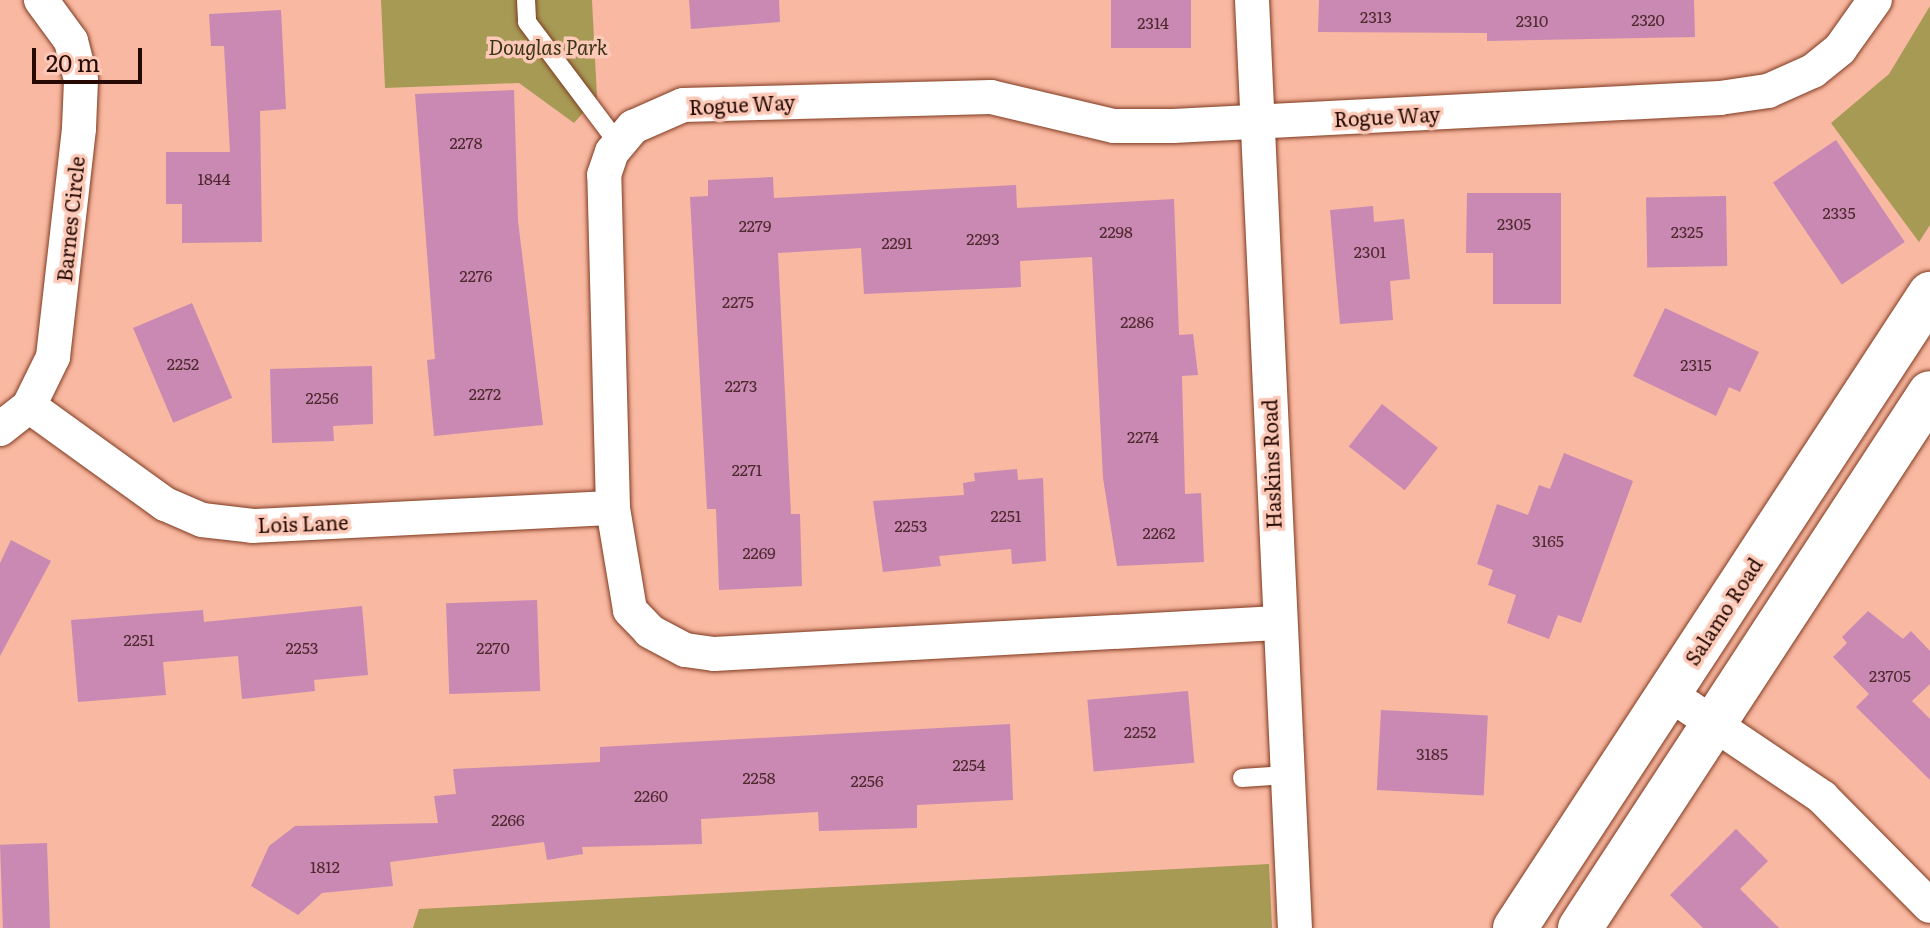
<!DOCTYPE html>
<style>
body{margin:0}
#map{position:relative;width:1930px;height:928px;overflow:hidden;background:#f9b8a1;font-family:Literata,serif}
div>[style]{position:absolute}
.green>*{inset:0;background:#a69a55}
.building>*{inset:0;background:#c989b3;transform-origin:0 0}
.roads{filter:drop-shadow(0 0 2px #803b21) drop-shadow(0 0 2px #803b21)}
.service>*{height:18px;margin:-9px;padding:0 9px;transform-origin:9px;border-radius:9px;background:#fff}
.minor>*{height:34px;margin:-17px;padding:0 17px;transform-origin:17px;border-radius:17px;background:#fff}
.secondary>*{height:44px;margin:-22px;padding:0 22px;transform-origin:22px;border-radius:22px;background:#fff}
span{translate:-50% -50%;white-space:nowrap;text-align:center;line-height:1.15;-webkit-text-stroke:7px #fcc9b8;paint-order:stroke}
.number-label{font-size:16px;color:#4e292e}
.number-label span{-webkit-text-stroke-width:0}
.park-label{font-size:20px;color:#393413;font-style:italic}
.street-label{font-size:20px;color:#250902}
.scale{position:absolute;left:32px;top:48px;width:110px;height:36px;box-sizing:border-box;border:4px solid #250902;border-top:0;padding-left:10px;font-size:24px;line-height:28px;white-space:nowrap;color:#250902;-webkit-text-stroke:6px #fcc9b8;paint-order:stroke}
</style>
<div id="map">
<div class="green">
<div style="clip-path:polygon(381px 0,592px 0,597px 97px,574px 123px,519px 83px,385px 88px)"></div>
<div style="clip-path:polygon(1930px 6px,1930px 225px,1919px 242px,1831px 123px,1889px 74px)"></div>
<div style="clip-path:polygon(1269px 864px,1272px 928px,413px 928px,419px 909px)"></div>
</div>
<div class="building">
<div style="clip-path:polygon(689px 0,779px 0,780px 22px,691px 29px)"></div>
<div style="left:1111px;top:0;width:80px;height:48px"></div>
<div style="clip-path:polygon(1319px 0,1694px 0,1695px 37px,1487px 41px,1487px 33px,1318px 32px)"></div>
<div style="clip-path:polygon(281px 10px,286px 109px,260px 111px,262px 242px,182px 243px,182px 204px,166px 204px,166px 152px,230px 152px,224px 46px,211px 46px,209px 14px)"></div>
<div style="clip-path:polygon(514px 90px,518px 221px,543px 425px,434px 436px,427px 360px,435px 359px,415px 94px)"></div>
<div style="left:1836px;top:140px;width:123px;height:76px;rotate:56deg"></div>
<div style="clip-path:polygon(773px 177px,774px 198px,1016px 185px,1017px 208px,1174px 199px,1179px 335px,1193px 334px,1198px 375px,1182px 376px,1185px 494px,1201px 493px,1204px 562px,1117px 566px,1103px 478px,1092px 257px,1020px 261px,1021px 287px,864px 294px,861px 248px,778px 253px,791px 514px,800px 514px,802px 586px,719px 590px,716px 509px,707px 509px,690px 197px,708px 196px,708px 180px)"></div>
<div style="clip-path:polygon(1467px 193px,1561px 193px,1561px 304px,1493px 304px,1493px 253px,1466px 253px)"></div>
<div style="left:1726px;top:196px;width:70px;height:80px;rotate:89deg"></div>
<div style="clip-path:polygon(1373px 206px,1374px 222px,1404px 219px,1410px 279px,1390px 281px,1393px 320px,1340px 324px,1330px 210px)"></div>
<div style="left:192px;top:303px;width:103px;height:64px;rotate:67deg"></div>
<div style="clip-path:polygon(1665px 308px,1759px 352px,1740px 392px,1729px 387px,1716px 416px,1633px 376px)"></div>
<div style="clip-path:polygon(372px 366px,373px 424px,333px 426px,334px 441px,272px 443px,270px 369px)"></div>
<div style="left:1382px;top:404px;width:71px;height:54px;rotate:38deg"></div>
<div style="clip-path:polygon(1564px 453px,1633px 481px,1581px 623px,1558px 615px,1549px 639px,1507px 623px,1516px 595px,1488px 585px,1493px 570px,1477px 564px,1497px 504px,1528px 515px,1539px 485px,1550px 489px)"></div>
<div style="clip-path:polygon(1017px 469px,1018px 480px,1043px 478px,1046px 561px,1012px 564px,1011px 549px,939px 556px,941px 566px,883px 572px,873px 501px,964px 495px,963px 483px,975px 481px,974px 473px)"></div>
<div style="clip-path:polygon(11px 540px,51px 561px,0 656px,0 563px)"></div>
<div style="left:537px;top:600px;width:91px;height:91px;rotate:88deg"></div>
<div style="clip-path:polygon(362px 606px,368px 675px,314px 680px,315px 691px,242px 699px,238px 656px,163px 662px,166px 695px,78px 702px,71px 620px,203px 610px,204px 622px)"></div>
<div style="clip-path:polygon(1868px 611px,1903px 639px,1911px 631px,1930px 651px,1930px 684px,1912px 701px,1930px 719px,1930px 780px,1856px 707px,1869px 694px,1833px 657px,1847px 643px,1842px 637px)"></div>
<div style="left:1188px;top:691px;width:72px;height:101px;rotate:85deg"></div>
<div style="left:1381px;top:710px;width:107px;height:80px;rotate:3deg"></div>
<div style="clip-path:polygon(1010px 724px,1013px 800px,917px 805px,917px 828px,819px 831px,818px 812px,701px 819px,702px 844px,582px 847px,583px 854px,547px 860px,544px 842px,390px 862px,393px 886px,322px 893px,298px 915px,251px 886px,269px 846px,295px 826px,438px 823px,434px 796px,456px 794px,453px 769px,600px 762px,600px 747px)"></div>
<div style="clip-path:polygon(1736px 829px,1768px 861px,1740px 889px,1779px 928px,1703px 928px,1670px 895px)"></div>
<div style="left:47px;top:843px;width:85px;height:47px;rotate:88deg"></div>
</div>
<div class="roads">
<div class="service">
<div style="left:526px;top:0;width:22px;rotate:87deg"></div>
<div style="left:527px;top:22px;width:151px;rotate:53.1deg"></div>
<div style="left:1242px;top:778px;width:44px;rotate:-3.9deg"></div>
</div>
<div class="minor">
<div style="left:1252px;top:0;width:929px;rotate:87.35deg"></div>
<div style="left:29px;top:406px;width:168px;rotate:35.8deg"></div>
<div style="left:165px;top:504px;width:40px;rotate:23.4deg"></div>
<div style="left:202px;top:520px;width:51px;rotate:6.7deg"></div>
<div style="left:253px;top:526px;width:360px;rotate:-2.9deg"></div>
<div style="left:0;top:429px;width:37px;rotate:-38deg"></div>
<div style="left:29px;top:406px;width:55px;rotate:-63.9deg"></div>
<div style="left:53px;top:357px;width:230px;rotate:-83.5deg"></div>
<div style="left:79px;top:128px;width:48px;rotate:-87.6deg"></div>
<div style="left:81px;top:80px;width:40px;rotate:-104.4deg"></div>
<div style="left:71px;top:41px;width:51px;rotate:-126.2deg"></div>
<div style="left:1277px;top:623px;width:564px;rotate:176.85deg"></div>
<div style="left:714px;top:654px;width:29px;rotate:-172deg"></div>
<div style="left:685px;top:650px;width:40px;rotate:-152deg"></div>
<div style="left:650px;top:631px;width:29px;rotate:-134deg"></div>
<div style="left:630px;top:610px;width:103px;rotate:-99.5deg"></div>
<div style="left:613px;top:508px;width:333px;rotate:-91.5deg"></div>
<div style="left:604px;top:175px;width:24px;rotate:-71deg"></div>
<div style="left:612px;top:152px;width:33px;rotate:-50deg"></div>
<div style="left:633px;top:127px;width:55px;rotate:-23.7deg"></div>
<div style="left:683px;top:105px;width:308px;rotate:-1.5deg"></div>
<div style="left:991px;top:97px;width:126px;rotate:13.3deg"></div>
<div style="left:1114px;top:126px;width:59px"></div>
<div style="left:1173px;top:126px;width:548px;rotate:-2.93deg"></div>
<div style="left:1720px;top:98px;width:49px;rotate:-8.3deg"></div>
<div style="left:1768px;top:91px;width:49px;rotate:-24deg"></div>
<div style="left:1813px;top:71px;width:35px;rotate:-39deg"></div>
<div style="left:1840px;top:49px;width:60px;rotate:-54.5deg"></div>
<div style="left:1668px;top:693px;width:186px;rotate:34deg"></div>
<div style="left:1822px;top:797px;width:153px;rotate:45.3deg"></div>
</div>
<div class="secondary">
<div style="left:1515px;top:928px;width:758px;rotate:-56.79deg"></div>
<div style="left:1580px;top:928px;width:639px;rotate:-56.81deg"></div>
</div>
</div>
<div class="number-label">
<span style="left:1376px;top:16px">2313</span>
<span style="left:1648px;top:19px">2320</span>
<span style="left:1532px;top:20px">2310</span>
<span style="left:1153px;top:22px">2314</span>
<span style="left:466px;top:142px">2278</span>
<span style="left:214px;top:178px">1844</span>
<span style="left:1839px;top:212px">2335</span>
<span style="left:1514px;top:223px">2305</span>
<span style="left:755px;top:225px">2279</span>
<span style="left:1116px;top:231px">2298</span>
<span style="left:1687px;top:231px">2325</span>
<span style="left:983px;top:238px">2293</span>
<span style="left:897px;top:242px">2291</span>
<span style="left:1370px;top:251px">2301</span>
<span style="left:476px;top:275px">2276</span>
<span style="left:738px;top:301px">2275</span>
<span style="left:1137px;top:321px">2286</span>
<span style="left:183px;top:363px">2252</span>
<span style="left:1696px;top:364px">2315</span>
<span style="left:741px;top:385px">2273</span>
<span style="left:485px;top:393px">2272</span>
<span style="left:322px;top:397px">2256</span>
<span style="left:1143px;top:436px">2274</span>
<span style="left:747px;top:469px">2271</span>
<span style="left:1006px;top:515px">2251</span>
<span style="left:911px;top:525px">2253</span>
<span style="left:1159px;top:532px">2262</span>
<span style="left:1548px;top:540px">3165</span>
<span style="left:759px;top:552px">2269</span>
<span style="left:139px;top:639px">2251</span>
<span style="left:302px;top:647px">2253</span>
<span style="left:493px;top:647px">2270</span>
<span style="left:1890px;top:675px">23705</span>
<span style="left:1140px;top:731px">2252</span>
<span style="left:1432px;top:753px">3185</span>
<span style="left:969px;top:764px">2254</span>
<span style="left:759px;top:777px">2258</span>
<span style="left:867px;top:780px">2256</span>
<span style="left:651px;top:795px">2260</span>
<span style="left:508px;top:819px">2266</span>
<span style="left:325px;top:866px">1812</span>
</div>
<div class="park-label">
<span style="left:548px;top:46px">Douglas Park</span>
</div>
<div class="street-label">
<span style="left:742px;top:104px;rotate:-3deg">Rogue Way</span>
<span style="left:1387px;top:116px;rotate:-3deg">Rogue Way</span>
<span style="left:70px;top:219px;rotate:-84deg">Barnes Circle</span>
<span style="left:1271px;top:464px;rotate:-92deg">Haskins Road</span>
<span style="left:303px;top:523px;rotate:-2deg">Lois Lane</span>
<span style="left:1723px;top:611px;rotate:-57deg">Salamo Road</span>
</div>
<div class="scale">20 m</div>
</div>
